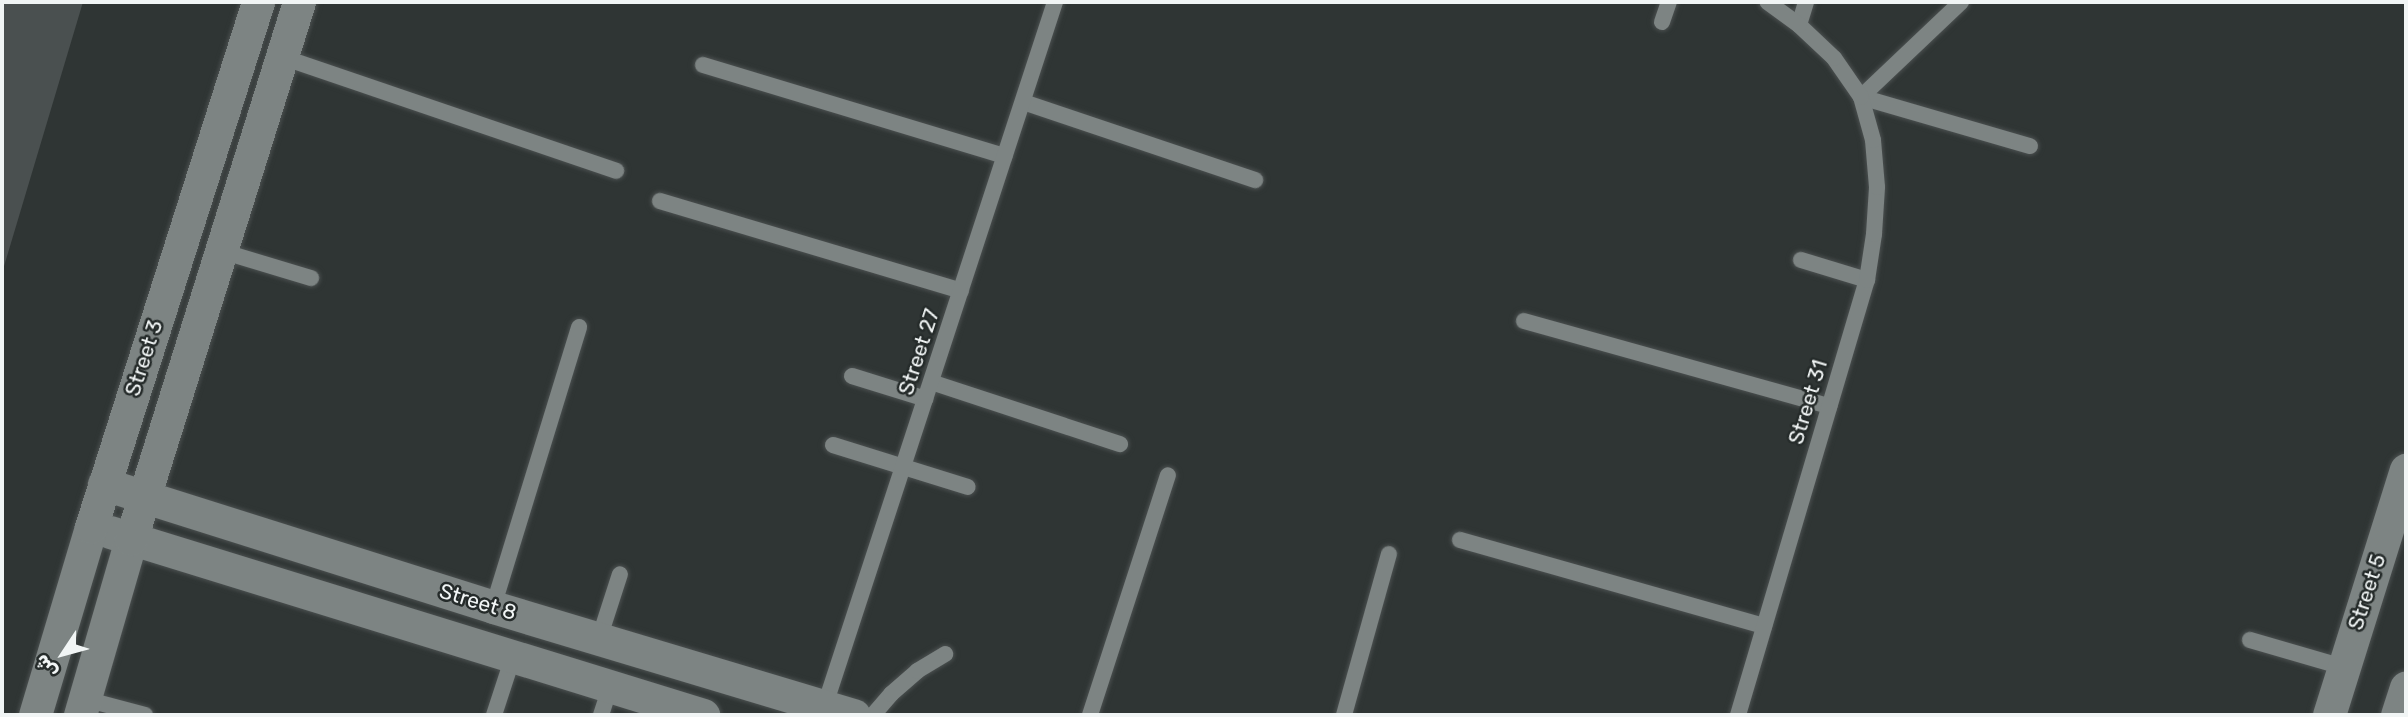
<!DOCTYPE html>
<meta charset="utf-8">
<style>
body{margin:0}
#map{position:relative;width:2408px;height:717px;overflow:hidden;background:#2f3534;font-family:Rubik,"Noto Sans Arabic",sans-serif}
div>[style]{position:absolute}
.building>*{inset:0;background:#4a5050}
.roads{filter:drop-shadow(0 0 2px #4b5050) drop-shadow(0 0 2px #4b5050)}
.service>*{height:16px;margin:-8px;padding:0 8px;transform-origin:8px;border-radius:8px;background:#7d8483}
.minor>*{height:33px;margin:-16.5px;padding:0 16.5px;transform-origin:16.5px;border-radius:16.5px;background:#7d8483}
span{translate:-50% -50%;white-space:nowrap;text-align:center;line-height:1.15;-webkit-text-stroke:5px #252b2a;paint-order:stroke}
.street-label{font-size:21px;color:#f1f5f5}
.frame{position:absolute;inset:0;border:4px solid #f1f5f5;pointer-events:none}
.north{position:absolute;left:28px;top:619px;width:70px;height:70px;-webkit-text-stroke:5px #252b2a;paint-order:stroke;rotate:234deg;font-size:19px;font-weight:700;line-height:28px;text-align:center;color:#f1f5f5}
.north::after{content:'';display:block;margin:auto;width:24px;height:32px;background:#f1f5f5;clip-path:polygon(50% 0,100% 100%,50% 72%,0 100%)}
</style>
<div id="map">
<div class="building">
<div style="clip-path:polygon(2px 2px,83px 2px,2px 273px)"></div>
</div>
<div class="roads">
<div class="service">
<div style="left:1662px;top:22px;width:21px;rotate:-71deg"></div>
<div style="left:1799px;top:25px;width:24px;rotate:-73deg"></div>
<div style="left:282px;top:57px;width:353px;rotate:18.8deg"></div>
<div style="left:703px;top:65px;width:315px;rotate:16.8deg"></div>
<div style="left:1861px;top:97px;width:176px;rotate:16.2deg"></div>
<div style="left:1861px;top:97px;width:138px;rotate:-43.5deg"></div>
<div style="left:1023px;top:102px;width:245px;rotate:18.6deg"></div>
<div style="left:660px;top:201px;width:314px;rotate:16.6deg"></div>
<div style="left:221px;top:251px;width:94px;rotate:16.7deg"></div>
<div style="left:1801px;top:260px;width:69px;rotate:16.9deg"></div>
<div style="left:1524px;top:321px;width:317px;rotate:15.6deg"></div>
<div style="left:852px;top:376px;width:77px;rotate:17.3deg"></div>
<div style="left:931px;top:382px;width:199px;rotate:18.2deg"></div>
<div style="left:833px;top:445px;width:141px;rotate:17.3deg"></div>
<div style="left:1460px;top:540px;width:316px;rotate:15.8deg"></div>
<div style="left:493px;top:607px;width:293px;rotate:-72.9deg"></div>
<div style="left:599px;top:639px;width:68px;rotate:-72.1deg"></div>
<div style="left:2250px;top:640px;width:97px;rotate:16.2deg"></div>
<div style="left:85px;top:699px;width:62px;rotate:14.9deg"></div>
<div style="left:823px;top:711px;width:746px;rotate:-71.88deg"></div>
<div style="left:494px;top:715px;width:61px;rotate:-71.9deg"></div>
<div style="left:601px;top:715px;width:29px;rotate:-72deg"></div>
<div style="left:873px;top:715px;width:28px;rotate:-49deg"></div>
<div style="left:891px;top:694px;width:35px;rotate:-41deg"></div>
<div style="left:917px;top:671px;width:33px;rotate:-31deg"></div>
<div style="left:1090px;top:715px;width:252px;rotate:-72deg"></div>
<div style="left:1344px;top:715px;width:167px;rotate:-74.4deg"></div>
<div style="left:1738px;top:715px;width:454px;rotate:-73.5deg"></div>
<div style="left:1867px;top:280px;width:47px;rotate:-81.3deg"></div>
<div style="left:1874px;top:234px;width:47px;rotate:-86.3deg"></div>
<div style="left:1877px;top:187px;width:47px;rotate:-94.9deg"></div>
<div style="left:1873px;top:140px;width:45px;rotate:-105.6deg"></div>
<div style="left:1861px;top:97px;width:47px;rotate:-124.7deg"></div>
<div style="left:1834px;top:58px;width:48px;rotate:-136.7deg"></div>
<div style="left:1799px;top:25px;width:39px;rotate:-144deg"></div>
</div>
<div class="minor">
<div style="left:104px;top:484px;width:408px;rotate:17.5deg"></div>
<div style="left:493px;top:607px;width:377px;rotate:16.7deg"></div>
<div style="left:110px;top:532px;width:621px;rotate:17.15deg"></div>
<div style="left:35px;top:715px;width:196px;rotate:-73.4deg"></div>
<div style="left:91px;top:527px;width:551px;rotate:-72.35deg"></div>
<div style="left:80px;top:715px;width:183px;rotate:-73.8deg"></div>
<div style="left:131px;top:539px;width:563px;rotate:-72.63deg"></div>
<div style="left:2329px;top:715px;width:257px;rotate:-72.6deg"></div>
<div style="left:2397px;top:715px;width:29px;rotate:-72deg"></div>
</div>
</div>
<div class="street-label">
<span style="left:919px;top:352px;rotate:-72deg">Street 27</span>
<span style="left:144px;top:358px;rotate:-72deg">Street 3</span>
<span style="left:1808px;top:402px;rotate:-73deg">Street 31</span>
<span style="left:2367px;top:592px;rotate:-72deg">Street 5</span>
<span style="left:478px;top:602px;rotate:17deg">Street 8</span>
</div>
<div class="frame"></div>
<div class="north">ش</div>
</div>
